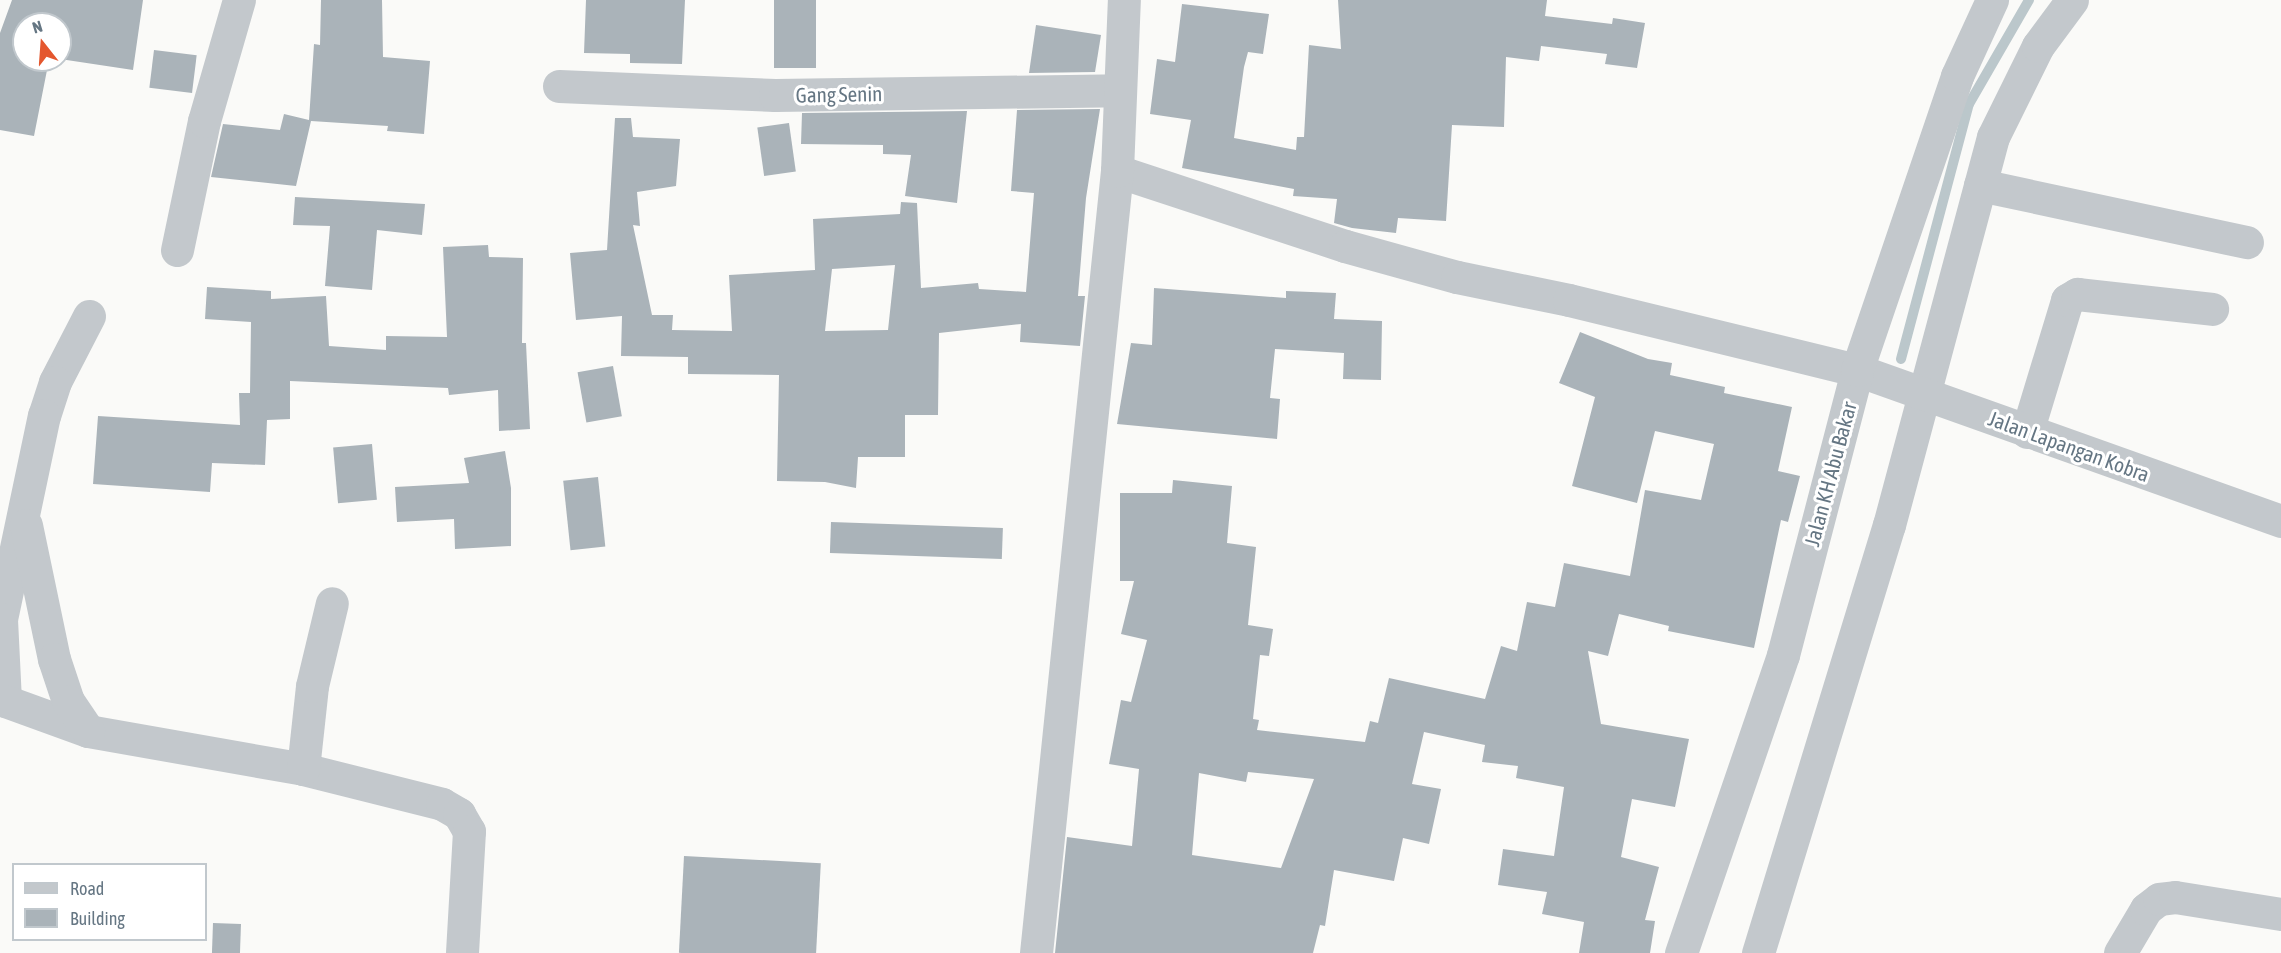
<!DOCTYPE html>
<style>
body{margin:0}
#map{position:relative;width:2281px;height:953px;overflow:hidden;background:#fafaf8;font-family:"Asap Condensed",sans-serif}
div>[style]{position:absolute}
.stream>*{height:10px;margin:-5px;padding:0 5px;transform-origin:5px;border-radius:5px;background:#bbc7cb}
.building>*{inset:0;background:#aab3b9;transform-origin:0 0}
.minor>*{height:33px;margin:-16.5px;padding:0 16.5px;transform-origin:16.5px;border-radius:16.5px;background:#c3c8cc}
.tertiary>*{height:33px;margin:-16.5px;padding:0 16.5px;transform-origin:16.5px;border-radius:16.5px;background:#c3c8cc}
span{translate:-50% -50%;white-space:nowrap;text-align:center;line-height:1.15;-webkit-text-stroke:6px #fff;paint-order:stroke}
.street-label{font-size:21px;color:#657683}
.legend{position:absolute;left:12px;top:863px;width:195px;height:78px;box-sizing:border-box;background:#fff;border:2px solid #c1c8cd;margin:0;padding:8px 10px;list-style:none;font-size:18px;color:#657683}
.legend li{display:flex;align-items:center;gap:12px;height:30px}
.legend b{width:30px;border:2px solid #c1c8cd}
.north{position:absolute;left:12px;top:12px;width:60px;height:60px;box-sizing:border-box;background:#fff;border:2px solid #c1c8cd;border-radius:50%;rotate:343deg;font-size:16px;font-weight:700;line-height:24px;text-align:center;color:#657683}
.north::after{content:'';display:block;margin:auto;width:21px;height:27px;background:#e4572e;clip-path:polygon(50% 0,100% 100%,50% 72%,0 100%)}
</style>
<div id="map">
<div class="stream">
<div style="left:1901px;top:359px;width:264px;rotate:-75.1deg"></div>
<div style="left:1969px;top:104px;width:120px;rotate:-60deg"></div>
</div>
<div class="building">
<div style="clip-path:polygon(12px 0,143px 0,133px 70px,60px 59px,60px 24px,24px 24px,24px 60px,49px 60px,34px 136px,0 130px,0 33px)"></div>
<div style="clip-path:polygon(321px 0,382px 0,383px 57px,430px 61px,424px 134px,387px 131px,388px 126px,311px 121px,296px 186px,211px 177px,223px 124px,280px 130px,284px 114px,309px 120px,314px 44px,320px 45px)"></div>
<div style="clip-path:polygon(586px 0,685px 0,682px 64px,630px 63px,630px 54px,584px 53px)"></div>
<div style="left:774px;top:0;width:42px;height:68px"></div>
<div style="clip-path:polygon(1338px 0,1547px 0,1545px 16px,1612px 24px,1613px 18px,1645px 23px,1637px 68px,1605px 64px,1607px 54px,1541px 46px,1539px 61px,1506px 57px,1504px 127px,1452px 125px,1446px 221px,1398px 218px,1396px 233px,1352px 228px,1334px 223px,1337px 199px,1293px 196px,1294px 189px,1182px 168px,1191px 120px,1150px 114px,1157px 59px,1175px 62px,1182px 4px,1269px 14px,1263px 54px,1248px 52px,1244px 67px,1234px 138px,1296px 150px,1297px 137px,1304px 137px,1309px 45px,1341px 49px)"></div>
<div style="clip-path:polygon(1036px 25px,1101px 35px,1095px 72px,1029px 73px)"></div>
<div style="left:154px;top:50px;width:43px;height:38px;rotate:7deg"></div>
<div style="clip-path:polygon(evenodd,1100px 109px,1086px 198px,1078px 296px,1085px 296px,1080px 346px,1020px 342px,1021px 324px,939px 333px,938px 415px,905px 415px,905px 457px,858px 457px,856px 488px,825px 482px,777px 481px,779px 375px,688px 374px,688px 357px,621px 356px,622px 316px,576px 320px,570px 253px,607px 250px,615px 118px,631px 118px,633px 137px,680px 139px,676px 186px,637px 192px,640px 226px,633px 225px,652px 315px,673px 315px,672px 330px,732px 331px,729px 275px,815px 270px,813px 219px,900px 214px,901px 202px,917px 203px,921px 288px,978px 283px,979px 289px,1026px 292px,1034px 193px,1011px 191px,1017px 110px,1100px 109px,895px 265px,888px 330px,825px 331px,832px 269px,895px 265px)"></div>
<div style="clip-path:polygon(967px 111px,957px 203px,905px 196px,911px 155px,883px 154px,883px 145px,801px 144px,802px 113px)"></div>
<div style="left:789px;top:123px;width:49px;height:32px;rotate:82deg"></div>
<div style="clip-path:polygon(295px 197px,425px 204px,422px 235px,377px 230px,372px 290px,325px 286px,330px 226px,293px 225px)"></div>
<div style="clip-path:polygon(488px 245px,489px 257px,523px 258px,522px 343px,526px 343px,530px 429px,499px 431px,498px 390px,449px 395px,448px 388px,290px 381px,290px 419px,267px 420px,265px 465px,212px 463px,210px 492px,93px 484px,98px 416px,240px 425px,239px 393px,250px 393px,251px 322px,205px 319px,207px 287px,271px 291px,271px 299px,326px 296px,329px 346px,386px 350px,386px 336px,447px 337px,443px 247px)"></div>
<div style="clip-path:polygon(1154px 288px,1286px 298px,1286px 291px,1336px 293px,1334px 319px,1382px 321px,1381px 380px,1343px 379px,1344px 353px,1275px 349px,1270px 398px,1280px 399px,1277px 439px,1117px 424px,1131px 343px,1152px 345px)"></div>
<div style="clip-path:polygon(evenodd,1580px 332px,1648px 359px,1672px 363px,1670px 375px,1725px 387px,1724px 393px,1792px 407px,1778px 471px,1800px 476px,1788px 522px,1781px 520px,1754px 648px,1668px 631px,1669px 626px,1619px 614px,1608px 656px,1588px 651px,1601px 724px,1689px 739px,1675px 807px,1632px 799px,1621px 857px,1659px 867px,1645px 920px,1655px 921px,1650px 953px,1579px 953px,1584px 922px,1542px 914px,1547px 892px,1498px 885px,1503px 849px,1554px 856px,1564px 787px,1516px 778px,1518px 766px,1482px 762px,1485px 745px,1424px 732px,1412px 784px,1441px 789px,1429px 844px,1403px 838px,1394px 881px,1334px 870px,1325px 926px,1320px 925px,1313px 953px,1055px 953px,1067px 837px,1132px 846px,1139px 769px,1109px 764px,1121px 700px,1131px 702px,1147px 640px,1121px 634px,1134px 581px,1120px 581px,1120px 493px,1172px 493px,1173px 480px,1232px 486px,1227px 543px,1256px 547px,1248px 625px,1273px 629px,1269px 656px,1260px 655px,1253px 719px,1259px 720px,1257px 730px,1365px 742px,1370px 721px,1378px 723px,1389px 678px,1485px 699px,1501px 646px,1517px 651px,1527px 602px,1555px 607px,1564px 563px,1630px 576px,1645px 490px,1701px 500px,1714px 444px,1655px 431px,1637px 503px,1572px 486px,1595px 397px,1559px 383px,1580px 332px,1248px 772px,1314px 779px,1281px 868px,1192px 855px,1199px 773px,1246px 782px,1248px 772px)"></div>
<div style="left:613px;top:366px;width:51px;height:36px;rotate:80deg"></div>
<div style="left:372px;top:444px;width:56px;height:39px;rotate:85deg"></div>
<div style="clip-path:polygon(505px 451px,511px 488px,511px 546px,455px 549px,454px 519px,397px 522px,395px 487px,469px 483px,464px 458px)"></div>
<div style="left:598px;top:477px;width:70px;height:35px;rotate:84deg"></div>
<div style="left:831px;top:522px;width:172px;height:31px;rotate:2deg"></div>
<div style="left:684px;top:856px;width:137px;height:97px;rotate:3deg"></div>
<div style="left:213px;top:923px;width:28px;height:30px;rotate:2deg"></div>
</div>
<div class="minor">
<div style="left:559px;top:86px;width:216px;rotate:2.4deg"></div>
<div style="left:775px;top:95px;width:345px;rotate:-0.8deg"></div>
<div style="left:1117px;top:171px;width:240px;rotate:18.2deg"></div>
<div style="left:1345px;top:246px;width:116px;rotate:15.5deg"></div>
<div style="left:1457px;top:277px;width:114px;rotate:11.6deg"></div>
<div style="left:1569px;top:300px;width:296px;rotate:13.7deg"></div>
<div style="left:1980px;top:185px;width:273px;rotate:12.1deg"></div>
<div style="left:177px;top:250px;width:132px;rotate:-78.2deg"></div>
<div style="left:204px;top:121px;width:126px;rotate:-73.9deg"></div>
<div style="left:89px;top:316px;width:74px;rotate:117.3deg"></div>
<div style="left:55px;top:382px;width:35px;rotate:108deg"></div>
<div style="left:44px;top:415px;width:208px;rotate:101.9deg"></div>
<div style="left:1px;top:619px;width:82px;rotate:87.2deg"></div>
<div style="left:5px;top:701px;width:88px;rotate:19.9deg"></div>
<div style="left:88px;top:731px;width:218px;rotate:10deg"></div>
<div style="left:303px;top:769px;width:143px;rotate:14.1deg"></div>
<div style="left:442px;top:804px;width:20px;rotate:30deg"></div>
<div style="left:459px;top:814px;width:20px;rotate:60deg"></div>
<div style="left:469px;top:831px;width:122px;rotate:93.3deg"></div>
<div style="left:2027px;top:432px;width:138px;rotate:-73.1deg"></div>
<div style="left:2067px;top:300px;width:12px;rotate:-31deg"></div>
<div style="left:2077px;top:294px;width:136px;rotate:6.3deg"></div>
<div style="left:26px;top:525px;width:137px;rotate:78.2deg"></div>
<div style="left:54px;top:659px;width:44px;rotate:71.6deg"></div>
<div style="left:68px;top:701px;width:36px;rotate:56deg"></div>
<div style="left:303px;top:769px;width:83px;rotate:-83.8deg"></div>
<div style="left:312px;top:686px;width:85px;rotate:-76.5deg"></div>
<div style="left:1036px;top:953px;width:786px;rotate:-84.09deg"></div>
<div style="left:1117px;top:171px;width:171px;rotate:-87.7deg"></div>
<div style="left:1758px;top:953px;width:448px;rotate:-73deg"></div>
<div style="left:1889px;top:525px;width:402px;rotate:-75deg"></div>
<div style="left:1993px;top:137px;width:102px;rotate:-63.7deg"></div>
<div style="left:2038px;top:46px;width:57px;rotate:-53.5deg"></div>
<div style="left:2120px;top:953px;width:51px;rotate:-59.4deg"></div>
<div style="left:2146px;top:909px;width:16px;rotate:-38deg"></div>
<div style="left:2159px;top:899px;width:16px;rotate:-7deg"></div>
<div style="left:2175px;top:897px;width:107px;rotate:9.1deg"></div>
</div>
<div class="tertiary">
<div style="left:1857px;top:370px;width:450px;rotate:19.6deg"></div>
<div style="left:1681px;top:953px;width:315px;rotate:-71.1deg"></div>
<div style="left:1783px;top:655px;width:294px;rotate:-75.4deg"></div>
<div style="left:1857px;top:370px;width:311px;rotate:-71.2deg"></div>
<div style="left:1957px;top:76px;width:84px;rotate:-65.3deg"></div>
</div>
<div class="street-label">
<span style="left:839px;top:94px;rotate:-1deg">Gang Senin</span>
<span style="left:2069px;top:446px;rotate:20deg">Jalan Lapangan Kobra</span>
<span style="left:1830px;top:474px;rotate:-75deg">Jalan KH Abu Bakar</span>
</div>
<ul class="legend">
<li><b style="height:8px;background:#c3c8cc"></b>Road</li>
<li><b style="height:16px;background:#aab3b9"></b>Building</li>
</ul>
<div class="north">N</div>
</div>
